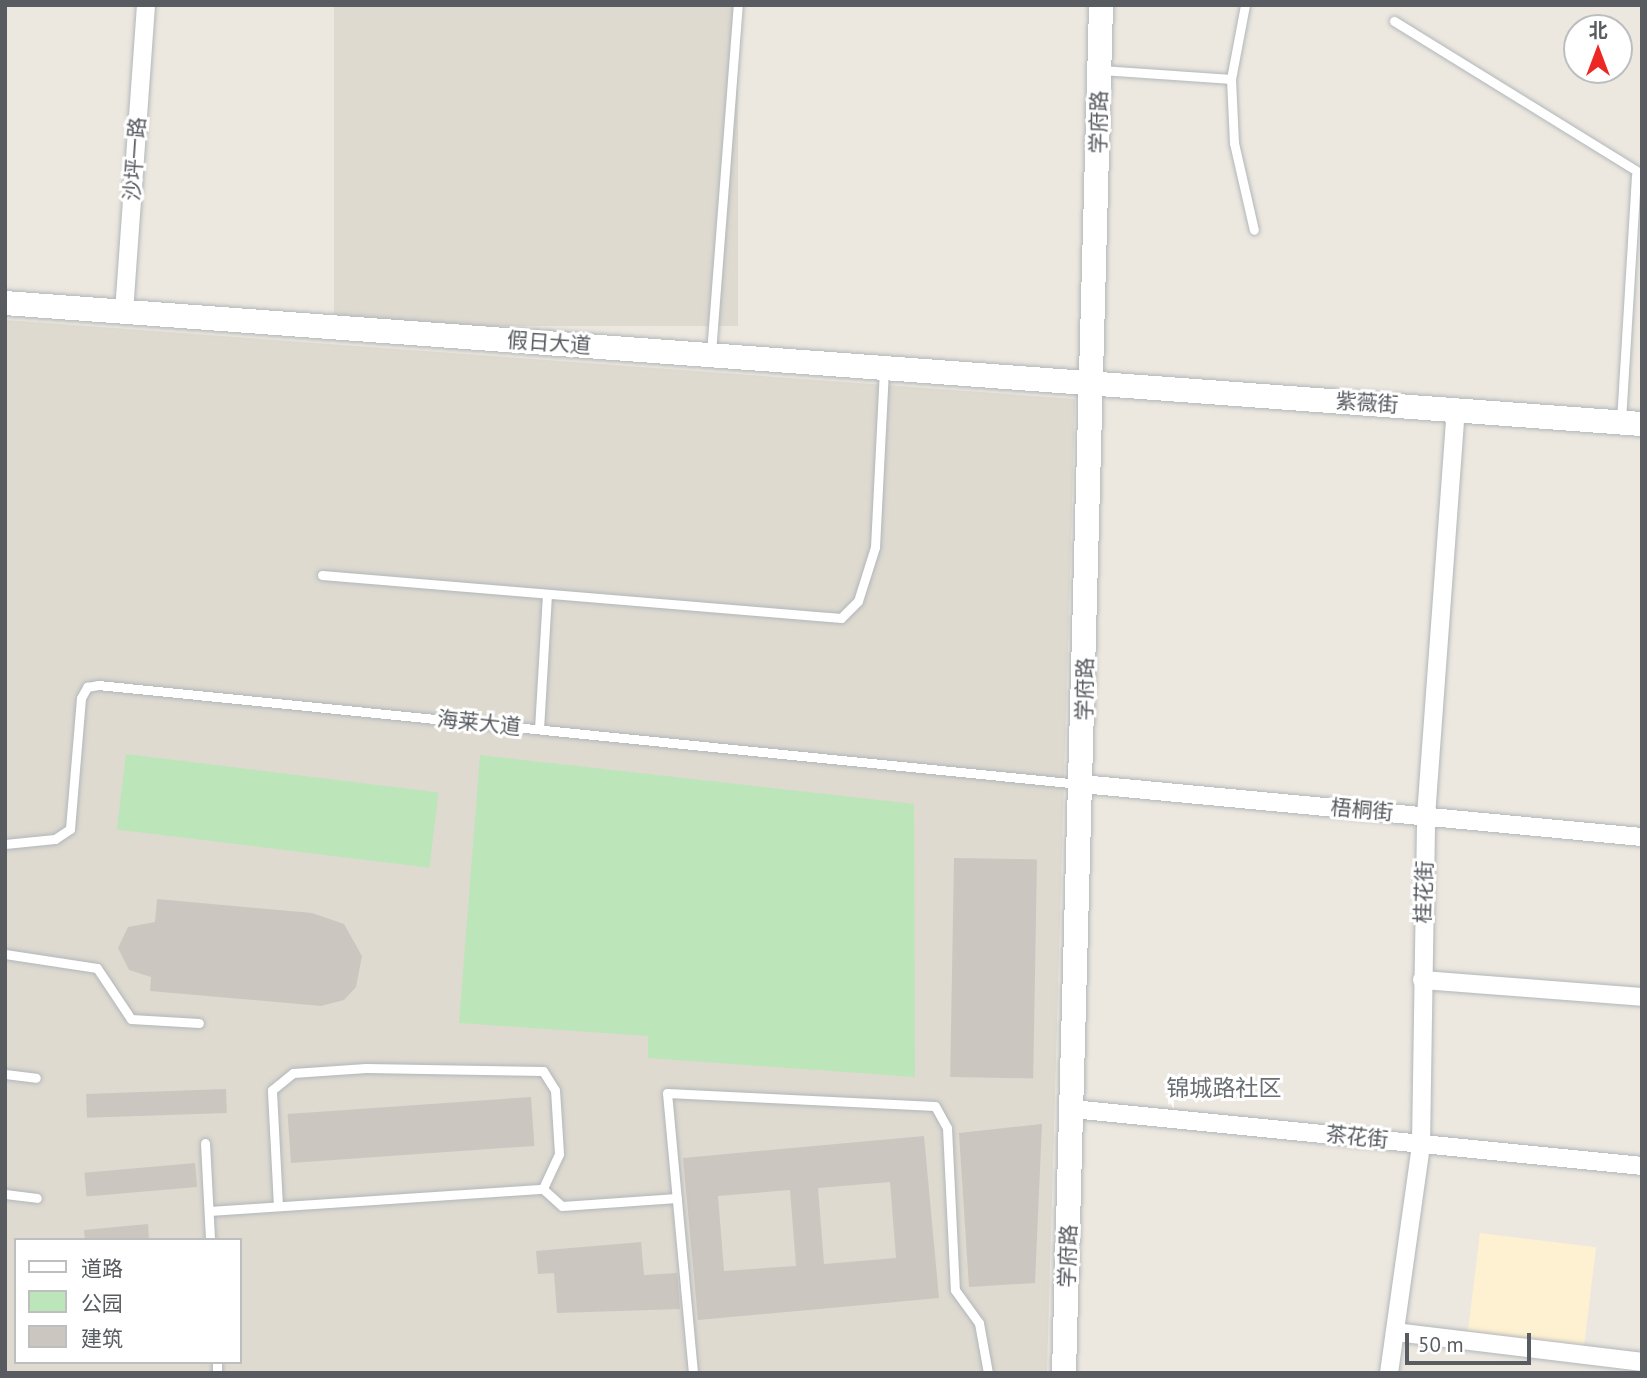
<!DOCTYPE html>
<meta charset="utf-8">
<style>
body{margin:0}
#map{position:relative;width:1647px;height:1378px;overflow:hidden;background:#ece8df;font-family:"PT Sans","Noto Sans SC",sans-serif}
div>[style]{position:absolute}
.commercial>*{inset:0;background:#fef1d1;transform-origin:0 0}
.education>*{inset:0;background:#dedad0;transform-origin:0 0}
.green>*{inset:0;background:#bde5ba;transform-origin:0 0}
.building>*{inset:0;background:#cbc6c0;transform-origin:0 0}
.roads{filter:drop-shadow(0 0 2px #b2b6bb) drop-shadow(0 0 2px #b2b6bb)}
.lane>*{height:9px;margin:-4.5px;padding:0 4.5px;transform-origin:4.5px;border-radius:4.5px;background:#fff}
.street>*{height:18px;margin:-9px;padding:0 9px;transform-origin:9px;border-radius:9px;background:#fff}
.secondary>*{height:24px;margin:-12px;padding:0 12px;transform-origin:12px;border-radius:12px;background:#fff}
span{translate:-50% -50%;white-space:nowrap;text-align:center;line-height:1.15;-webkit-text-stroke:6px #fff;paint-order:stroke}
.street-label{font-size:21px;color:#585c61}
.neighbourhood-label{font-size:23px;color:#696e73}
.frame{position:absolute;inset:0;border:7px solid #585c61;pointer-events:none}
.legend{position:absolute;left:14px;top:1238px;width:228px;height:126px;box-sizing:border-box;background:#fff;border:2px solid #bcbec0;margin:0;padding:9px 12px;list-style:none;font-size:21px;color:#585c61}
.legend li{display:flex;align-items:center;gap:14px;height:35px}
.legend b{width:35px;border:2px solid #bcbec0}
.north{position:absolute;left:1563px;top:14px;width:70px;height:70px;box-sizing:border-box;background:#fff;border:2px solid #bcbec0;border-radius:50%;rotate:0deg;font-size:19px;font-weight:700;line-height:28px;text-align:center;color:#585c61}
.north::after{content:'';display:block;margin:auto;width:24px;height:32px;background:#ec2724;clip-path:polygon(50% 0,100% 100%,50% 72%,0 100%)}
.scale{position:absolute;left:1405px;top:1333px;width:126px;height:32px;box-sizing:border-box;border:4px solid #585c61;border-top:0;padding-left:9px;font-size:21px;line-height:24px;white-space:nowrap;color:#585c61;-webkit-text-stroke:5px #fff;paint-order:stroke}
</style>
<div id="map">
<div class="commercial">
<div style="left:1480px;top:1233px;width:117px;height:108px;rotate:7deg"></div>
</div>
<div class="education">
<div style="left:334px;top:5px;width:404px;height:321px"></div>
<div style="clip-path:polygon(evenodd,5px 320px,1075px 399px,1047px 1373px,5px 1373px,5px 320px,16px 1240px,240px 1240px,240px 1362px,16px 1362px,16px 1240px)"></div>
</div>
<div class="green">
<div style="left:126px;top:754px;width:315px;height:76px;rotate:7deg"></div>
<div style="clip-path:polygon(480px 755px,914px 804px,915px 1077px,648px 1058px,648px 1036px,459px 1023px)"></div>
</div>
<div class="building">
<div style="left:954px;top:858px;width:83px;height:219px;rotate:1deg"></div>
<div style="clip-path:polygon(157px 899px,312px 913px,344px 924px,362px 956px,356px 987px,344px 1000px,321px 1006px,150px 991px,151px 977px,129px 970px,118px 948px,128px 927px,155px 922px)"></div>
<div style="left:226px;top:1089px;width:24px;height:140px;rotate:88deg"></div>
<div style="left:531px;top:1097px;width:49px;height:244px;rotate:86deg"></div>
<div style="clip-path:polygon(1042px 1124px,1035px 1283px,969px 1287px,959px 1133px)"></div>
<div style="clip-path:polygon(evenodd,924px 1136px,939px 1298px,698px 1320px,683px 1158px,924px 1136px,890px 1182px,896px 1258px,824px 1264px,818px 1188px,890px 1182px,924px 1136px,790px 1190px,796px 1266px,724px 1271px,718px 1196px,790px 1190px)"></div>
<div style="left:195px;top:1163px;width:24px;height:111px;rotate:85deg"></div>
<div style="clip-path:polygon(148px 1224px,149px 1240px,85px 1240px,84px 1230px)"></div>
<div style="clip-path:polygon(641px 1242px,644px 1275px,677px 1273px,680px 1309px,557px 1313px,554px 1273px,538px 1274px,536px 1251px)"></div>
</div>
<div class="roads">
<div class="lane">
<div style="left:1245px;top:5px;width:75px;rotate:100.7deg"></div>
<div style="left:1231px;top:79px;width:64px;rotate:87.3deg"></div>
<div style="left:1234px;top:143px;width:89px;rotate:77.1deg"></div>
<div style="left:1394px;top:21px;width:291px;rotate:31.7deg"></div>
<div style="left:1102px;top:70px;width:129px;rotate:4deg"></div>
<div style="left:711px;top:353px;width:349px;rotate:-85.6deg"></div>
<div style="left:1621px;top:421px;width:246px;rotate:-86.5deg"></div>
<div style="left:322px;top:575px;width:521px;rotate:4.74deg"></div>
<div style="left:841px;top:618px;width:24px;rotate:-45deg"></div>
<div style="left:858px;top:601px;width:57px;rotate:-72.5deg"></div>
<div style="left:875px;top:547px;width:177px;rotate:-87.1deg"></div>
<div style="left:539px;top:729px;width:134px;rotate:-86.6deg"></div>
<div style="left:5px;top:844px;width:50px;rotate:-5.7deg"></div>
<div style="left:55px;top:839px;width:18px;rotate:-34deg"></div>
<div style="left:70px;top:829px;width:131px;rotate:-85.2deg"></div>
<div style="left:81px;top:698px;width:13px;rotate:-61deg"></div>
<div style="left:87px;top:687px;width:11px;rotate:-10deg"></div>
<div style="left:98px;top:685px;width:986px;rotate:5.76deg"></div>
<div style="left:5px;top:954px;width:93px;rotate:8.7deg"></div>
<div style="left:97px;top:968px;width:61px;rotate:56.3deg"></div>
<div style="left:131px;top:1019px;width:68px;rotate:3.4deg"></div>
<div style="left:5px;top:1074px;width:31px;rotate:7deg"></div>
<div style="left:205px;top:1143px;width:97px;rotate:87deg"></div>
<div style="left:5px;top:1194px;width:32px;rotate:7deg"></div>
<div style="left:278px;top:1206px;width:116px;rotate:-93deg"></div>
<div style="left:272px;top:1090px;width:27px;rotate:-39deg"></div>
<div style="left:293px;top:1073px;width:73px;rotate:-3.9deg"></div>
<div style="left:366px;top:1068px;width:177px;rotate:1deg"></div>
<div style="left:543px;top:1071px;width:22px;rotate:58deg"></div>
<div style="left:555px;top:1090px;width:64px;rotate:86.4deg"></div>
<div style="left:559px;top:1154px;width:38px;rotate:115deg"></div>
<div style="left:209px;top:1211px;width:335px;rotate:-3.8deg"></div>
<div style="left:543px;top:1189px;width:25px;rotate:42deg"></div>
<div style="left:562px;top:1206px;width:115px;rotate:-4deg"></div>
<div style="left:217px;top:1362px;width:11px;rotate:90deg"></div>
<div style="left:693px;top:1373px;width:281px;rotate:-95.3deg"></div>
<div style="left:667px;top:1093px;width:268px;rotate:2.8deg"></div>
<div style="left:935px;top:1106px;width:25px;rotate:61deg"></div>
<div style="left:947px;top:1128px;width:162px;rotate:87.2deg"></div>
<div style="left:955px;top:1290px;width:41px;rotate:54deg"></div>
<div style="left:979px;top:1323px;width:51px;rotate:79.8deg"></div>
</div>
<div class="street">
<div style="left:124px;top:312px;width:308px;rotate:-85.9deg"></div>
<div style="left:1082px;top:784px;width:563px;rotate:5.41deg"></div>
<div style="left:1422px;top:980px;width:221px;rotate:4.4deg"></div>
<div style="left:1072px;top:1109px;width:573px;rotate:5.71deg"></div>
<div style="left:1395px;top:1332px;width:249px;rotate:6.9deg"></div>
<div style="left:1389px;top:1373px;width:231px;rotate:-82deg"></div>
<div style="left:1421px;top:1144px;width:328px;rotate:-89.1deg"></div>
<div style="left:1426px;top:816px;width:407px;rotate:-85.8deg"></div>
</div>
<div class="secondary">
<div style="left:5px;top:303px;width:1641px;rotate:4.23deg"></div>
<div style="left:1064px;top:1373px;width:1369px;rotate:-88.45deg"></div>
</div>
</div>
<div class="street-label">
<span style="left:1099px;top:122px;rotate:-89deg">学府路</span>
<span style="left:135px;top:159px;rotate:-86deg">沙坪一路</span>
<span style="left:549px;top:343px;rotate:4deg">假日大道</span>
<span style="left:1367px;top:403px;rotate:4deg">紫薇街</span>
<span style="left:1085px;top:689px;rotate:-89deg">学府路</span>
<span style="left:479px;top:723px;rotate:6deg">海莱大道</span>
<span style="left:1362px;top:810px;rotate:5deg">梧桐街</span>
<span style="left:1424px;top:892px;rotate:-88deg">桂花街</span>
<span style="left:1357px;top:1137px;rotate:6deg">茶花街</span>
<span style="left:1068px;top:1256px;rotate:-88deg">学府路</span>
</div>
<div class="neighbourhood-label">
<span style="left:1224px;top:1088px">锦城路社区</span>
</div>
<div class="frame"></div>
<ul class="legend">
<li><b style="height:9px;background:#fff"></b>道路</li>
<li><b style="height:19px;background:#bde5ba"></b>公园</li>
<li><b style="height:19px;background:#cbc6c0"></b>建筑</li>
</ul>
<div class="north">北</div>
<div class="scale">50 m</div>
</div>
